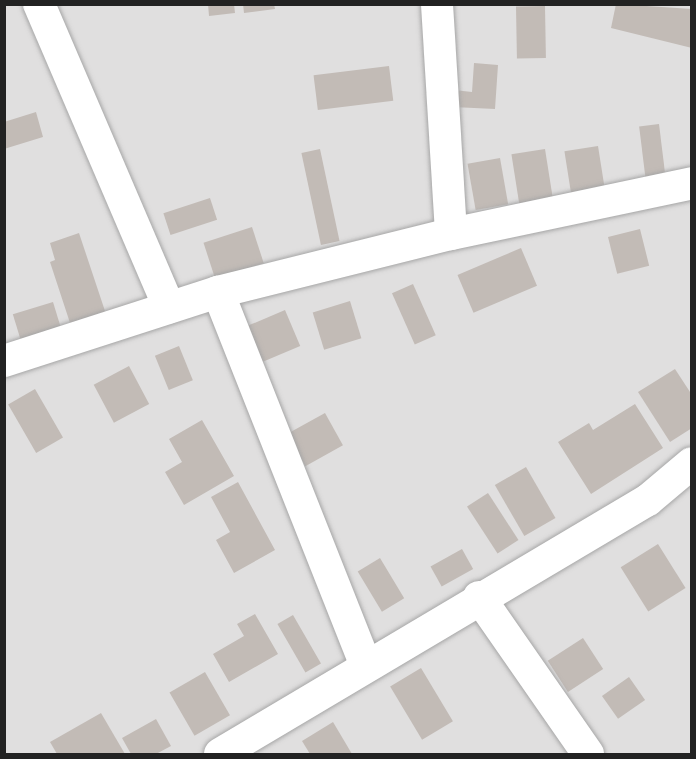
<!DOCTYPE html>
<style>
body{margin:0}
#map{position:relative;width:696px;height:759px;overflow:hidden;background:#f1efe9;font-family:"Noto Sans",sans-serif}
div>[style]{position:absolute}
.residential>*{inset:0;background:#e0dfdf;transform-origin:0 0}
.building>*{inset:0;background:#c2bbb6;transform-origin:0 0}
.roads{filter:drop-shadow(0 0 2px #a6a6a6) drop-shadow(0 0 2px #a6a6a6)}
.minor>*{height:32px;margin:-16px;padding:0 16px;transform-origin:16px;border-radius:16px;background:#fff}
span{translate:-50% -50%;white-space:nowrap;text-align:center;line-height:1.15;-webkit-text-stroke:5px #fff;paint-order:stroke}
.frame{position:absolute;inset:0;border:6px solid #222;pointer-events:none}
</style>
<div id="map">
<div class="residential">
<div style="left:5px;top:5px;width:686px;height:749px"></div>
</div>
<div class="building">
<div style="clip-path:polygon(208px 4px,234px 4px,235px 13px,209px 16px)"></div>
<div style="clip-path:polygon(243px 4px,274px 4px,275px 9px,244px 13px)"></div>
<div style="clip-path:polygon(616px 4px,692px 9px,692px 48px,611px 28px)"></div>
<div style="left:545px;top:6px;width:52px;height:29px;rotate:89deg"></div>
<div style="clip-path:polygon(474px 63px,498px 65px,495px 109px,453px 107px,454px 90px,472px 92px)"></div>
<div style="left:389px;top:66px;width:35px;height:76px;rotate:83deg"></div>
<div style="clip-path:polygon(36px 112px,43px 137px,4px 149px,4px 122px)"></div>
<div style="left:659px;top:124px;width:56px;height:20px;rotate:83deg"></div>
<div style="left:598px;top:146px;width:47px;height:34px;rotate:81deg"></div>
<div style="left:320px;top:149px;width:94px;height:19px;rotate:78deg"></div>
<div style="left:545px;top:149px;width:52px;height:34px;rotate:81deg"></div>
<div style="left:500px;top:158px;width:47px;height:33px;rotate:80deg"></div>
<div style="left:210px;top:198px;width:23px;height:49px;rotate:72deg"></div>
<div style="left:252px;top:227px;width:38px;height:51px;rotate:72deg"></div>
<div style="left:640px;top:229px;width:38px;height:33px;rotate:76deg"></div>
<div style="clip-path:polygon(79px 233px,106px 314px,71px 326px,50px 262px,55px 260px,50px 243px)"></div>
<div style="left:521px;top:248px;width:41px;height:69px;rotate:67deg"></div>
<div style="left:413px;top:284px;width:56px;height:23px;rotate:66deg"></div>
<div style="left:350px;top:301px;width:39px;height:39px;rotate:73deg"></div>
<div style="left:53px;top:302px;width:30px;height:42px;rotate:73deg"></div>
<div style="left:285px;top:310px;width:39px;height:47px;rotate:67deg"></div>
<div style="left:179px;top:346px;width:37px;height:26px;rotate:68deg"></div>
<div style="left:129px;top:366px;width:43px;height:40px;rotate:62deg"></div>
<div style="clip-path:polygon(675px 369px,692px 395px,692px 428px,670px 442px,638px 392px)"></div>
<div style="left:35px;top:389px;width:56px;height:31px;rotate:60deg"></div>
<div style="clip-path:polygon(635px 404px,663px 448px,591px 494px,558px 442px,589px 423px,593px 430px)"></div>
<div style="left:325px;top:413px;width:37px;height:43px;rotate:61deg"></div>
<div style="clip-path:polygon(202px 420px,234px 476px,184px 505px,165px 472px,182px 462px,169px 439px)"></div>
<div style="left:526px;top:467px;width:59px;height:36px;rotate:60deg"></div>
<div style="clip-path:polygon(238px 482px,275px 550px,234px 573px,216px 540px,230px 532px,211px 497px)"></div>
<div style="left:488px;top:493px;width:56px;height:25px;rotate:57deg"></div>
<div style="left:658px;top:544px;width:52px;height:44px;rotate:58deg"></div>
<div style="left:462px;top:549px;width:23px;height:36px;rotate:61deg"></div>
<div style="left:380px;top:558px;width:47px;height:26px;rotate:59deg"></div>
<div style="clip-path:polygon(255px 614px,278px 654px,229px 682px,213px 654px,244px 636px,237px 624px)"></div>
<div style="left:293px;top:615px;width:56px;height:18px;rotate:60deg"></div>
<div style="left:583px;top:638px;width:37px;height:42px;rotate:57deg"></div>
<div style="left:421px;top:668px;width:62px;height:36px;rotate:59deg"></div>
<div style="left:205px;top:672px;width:50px;height:41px;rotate:60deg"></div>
<div style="left:629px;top:677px;width:28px;height:33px;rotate:55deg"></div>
<div style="clip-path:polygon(101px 713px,125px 754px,57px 754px,50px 742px)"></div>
<div style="clip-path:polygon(156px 719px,171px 746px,156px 754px,131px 754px,122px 738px)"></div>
<div style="clip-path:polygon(333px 722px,352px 754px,310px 754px,302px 741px)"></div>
</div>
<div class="roads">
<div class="minor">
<div style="left:39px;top:4px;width:330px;rotate:66.8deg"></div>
<div style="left:437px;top:4px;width:230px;rotate:86.5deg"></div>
<div style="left:218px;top:292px;width:400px;rotate:68.4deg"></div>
<div style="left:4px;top:361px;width:225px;rotate:-17.9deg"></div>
<div style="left:218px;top:292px;width:240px;rotate:-14deg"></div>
<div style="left:451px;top:234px;width:246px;rotate:-11.9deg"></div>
<div style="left:479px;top:597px;width:191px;rotate:55.2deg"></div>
<div style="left:220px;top:754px;width:498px;rotate:-30.7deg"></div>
<div style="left:648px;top:500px;width:57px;rotate:-40.1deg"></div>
</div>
</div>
<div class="frame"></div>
</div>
